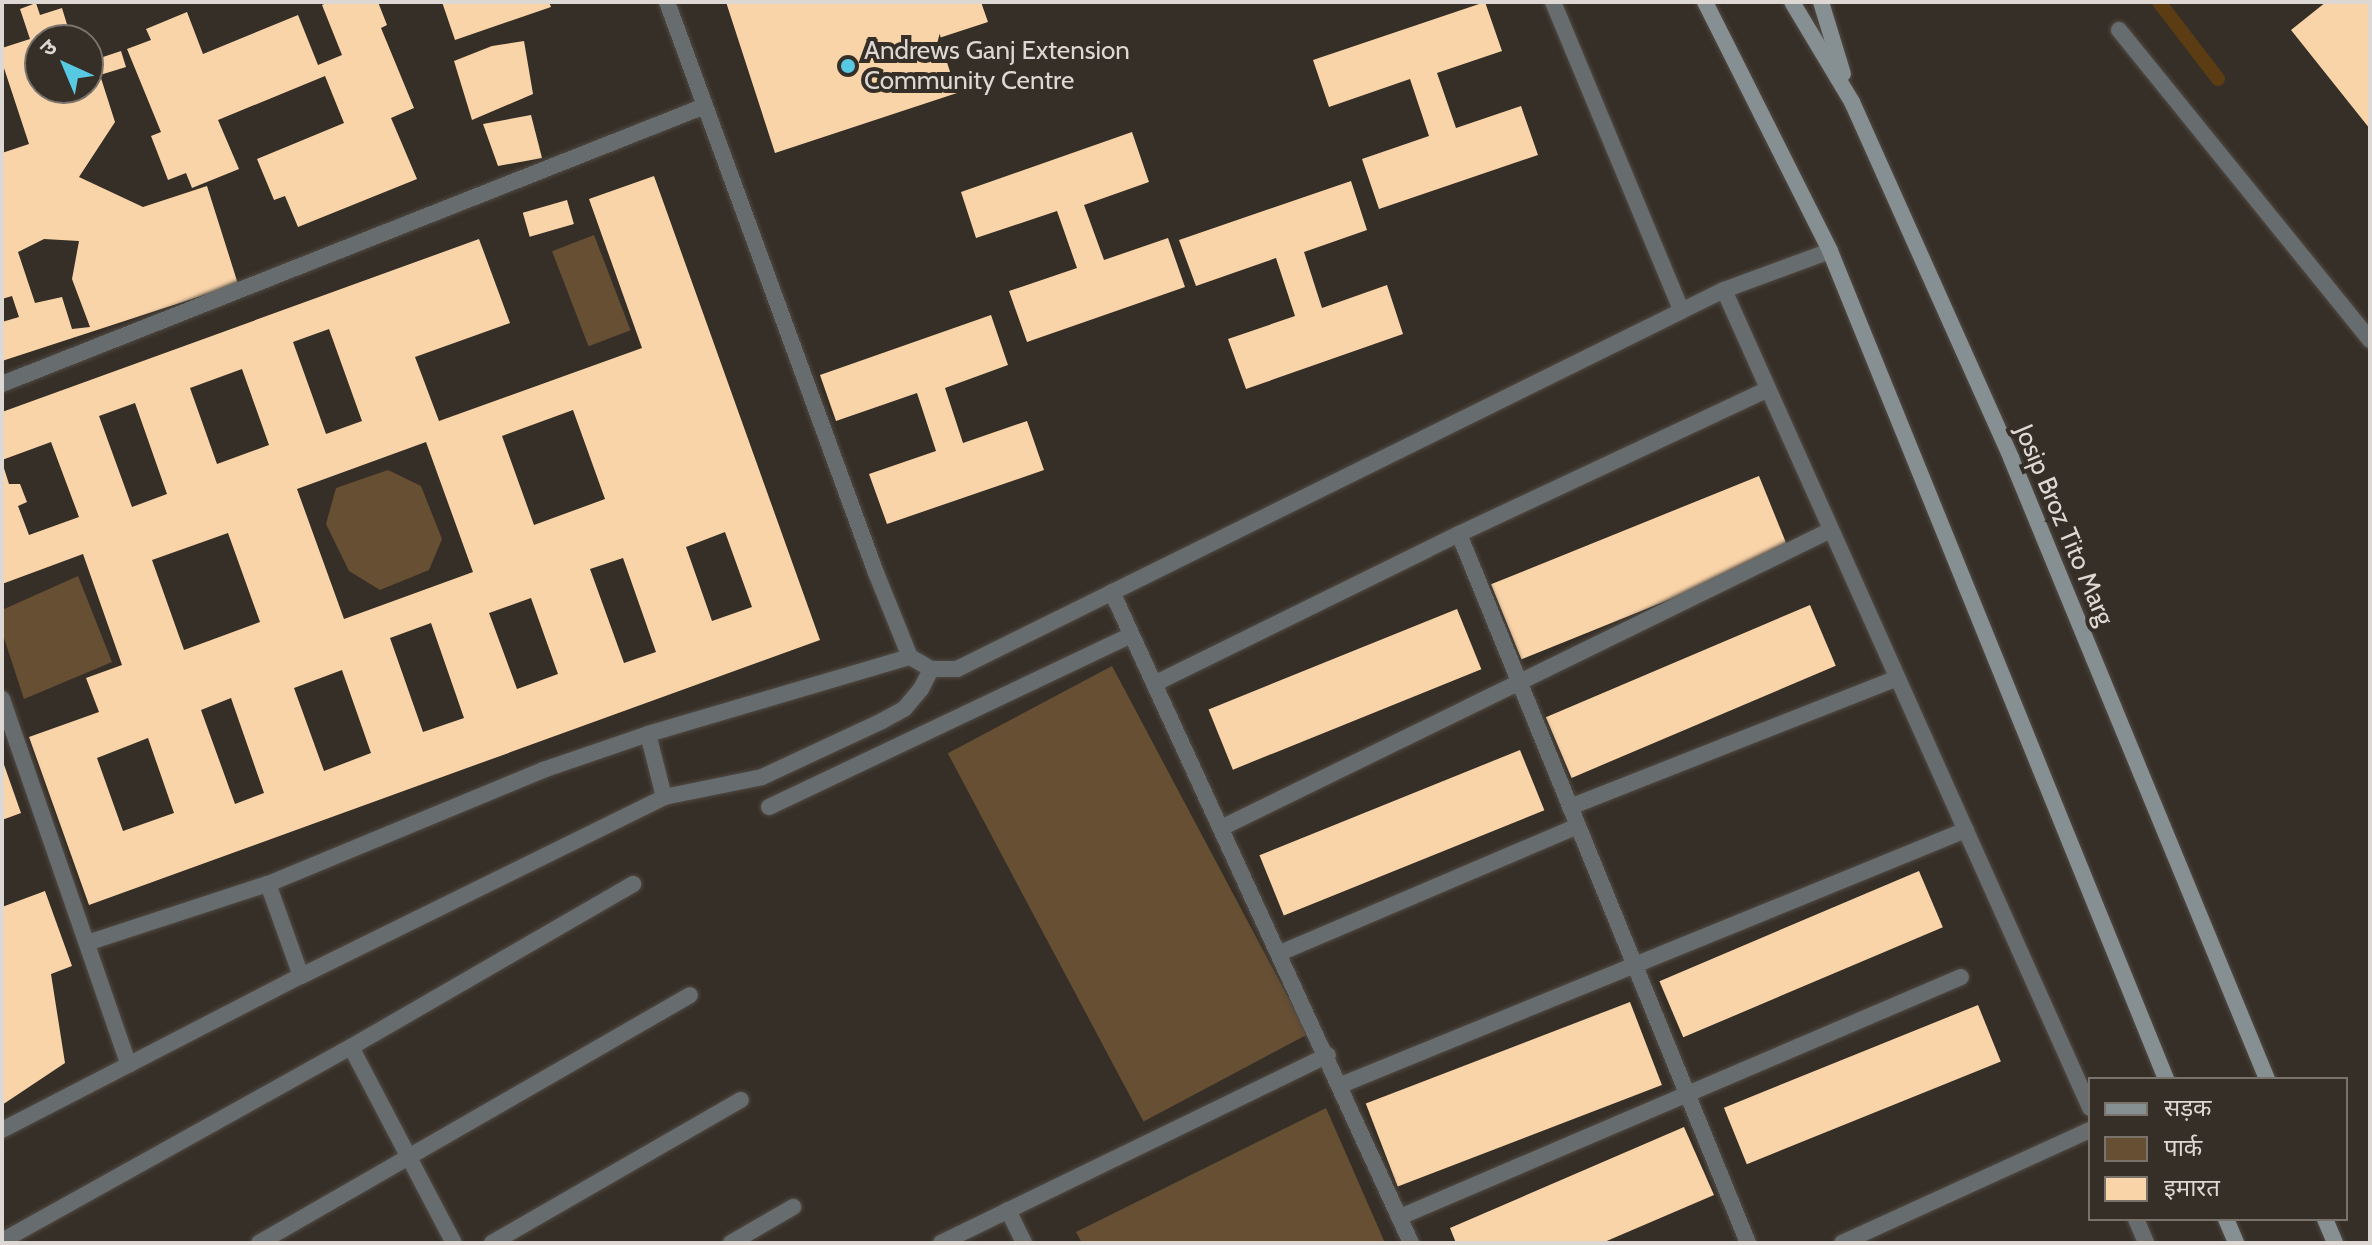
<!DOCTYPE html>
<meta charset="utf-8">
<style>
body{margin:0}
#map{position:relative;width:2372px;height:1245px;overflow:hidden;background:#362f27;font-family:Cabin,"Noto Sans Devanagari",sans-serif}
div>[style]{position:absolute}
.green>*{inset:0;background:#664f33;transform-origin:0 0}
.stream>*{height:14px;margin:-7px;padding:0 7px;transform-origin:7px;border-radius:7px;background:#5c3d13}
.building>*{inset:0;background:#fad4a9;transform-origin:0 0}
.roads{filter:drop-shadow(0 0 2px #514a43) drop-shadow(0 0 2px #514a43)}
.service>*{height:16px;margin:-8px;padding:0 8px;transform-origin:8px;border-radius:8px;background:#676d6f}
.minor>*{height:16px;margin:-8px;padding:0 8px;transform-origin:8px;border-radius:8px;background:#676d6f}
.tertiary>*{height:16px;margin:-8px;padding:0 8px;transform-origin:8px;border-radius:8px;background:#676d6f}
.secondary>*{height:16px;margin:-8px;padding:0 8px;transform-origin:8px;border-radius:8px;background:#868f92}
.dots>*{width:22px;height:22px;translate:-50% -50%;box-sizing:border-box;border:4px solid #362f27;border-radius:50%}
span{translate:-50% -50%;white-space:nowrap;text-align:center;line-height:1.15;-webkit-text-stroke:8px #362f27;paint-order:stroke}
.poi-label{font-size:26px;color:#ddd8d3}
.left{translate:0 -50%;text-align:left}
.street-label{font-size:26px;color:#ddd8d3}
.frame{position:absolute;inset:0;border:4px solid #ddd8d3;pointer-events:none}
.legend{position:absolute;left:2088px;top:1077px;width:260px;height:144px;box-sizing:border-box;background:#362f27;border:2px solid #79736c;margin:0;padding:10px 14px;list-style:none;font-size:24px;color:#ddd8d3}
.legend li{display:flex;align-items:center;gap:16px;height:40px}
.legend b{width:40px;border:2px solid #79736c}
.north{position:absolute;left:24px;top:24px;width:80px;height:80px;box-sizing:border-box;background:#362f27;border:2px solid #79736c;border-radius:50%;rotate:316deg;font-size:22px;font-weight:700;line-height:32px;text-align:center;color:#ddd8d3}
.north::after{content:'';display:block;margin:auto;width:28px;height:36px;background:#57c9e2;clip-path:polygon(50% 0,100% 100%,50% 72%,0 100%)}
</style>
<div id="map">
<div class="green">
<div style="left:594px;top:235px;width:102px;height:45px;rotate:69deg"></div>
<div style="clip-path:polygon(388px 470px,421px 486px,442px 539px,429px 570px,380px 590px,349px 571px,326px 524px,336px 488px)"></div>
<div style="clip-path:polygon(78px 576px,112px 662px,24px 699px,2px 632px,2px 610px)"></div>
<div style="left:1112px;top:666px;width:417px;height:186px;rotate:62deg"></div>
<div style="clip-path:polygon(1326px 1108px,1385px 1243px,1082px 1243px,1076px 1232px)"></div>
</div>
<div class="stream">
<div style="left:2159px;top:2px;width:97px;rotate:52.5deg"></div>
</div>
<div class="building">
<div style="clip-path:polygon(328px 2px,378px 2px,387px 25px,381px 28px,414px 108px,391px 118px,417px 179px,298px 227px,285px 196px,274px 200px,257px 159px,344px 123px,325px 76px,218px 120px,239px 169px,192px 188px,186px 173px,168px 180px,151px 136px,161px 132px,127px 49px,151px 40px,146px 29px,187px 12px,203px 54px,298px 15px,318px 65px,342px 55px,322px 5px)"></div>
<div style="clip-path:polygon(442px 2px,549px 2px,551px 7px,455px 40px)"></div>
<div style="clip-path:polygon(726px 2px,981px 2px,988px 22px,939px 38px,957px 93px,775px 153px)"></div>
<div style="clip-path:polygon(1485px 2px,1502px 51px,1437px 73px,1456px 128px,1521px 106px,1538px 155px,1379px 209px,1362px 159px,1429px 136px,1410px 79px,1329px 107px,1313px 60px)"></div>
<div style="clip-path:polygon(2326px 2px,2370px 2px,2370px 129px,2291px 30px)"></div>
<div style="clip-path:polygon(evenodd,36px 3px,40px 15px,62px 8px,69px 31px,57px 35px,58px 40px,40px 40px,40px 88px,88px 88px,88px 62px,121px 51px,126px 67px,100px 75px,115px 122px,79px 177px,143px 207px,207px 186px,238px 284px,2px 361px,2px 322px,19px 317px,12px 296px,2px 299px,2px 153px,29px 144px,2px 62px,2px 48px,30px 39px,20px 9px,36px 3px,44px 239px,79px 241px,72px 279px,90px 327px,72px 329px,62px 297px,35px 303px,18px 252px,44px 239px)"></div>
<div style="clip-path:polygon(524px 41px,533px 94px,472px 120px,454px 61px,492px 46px)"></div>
<div style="clip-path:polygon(531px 115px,542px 158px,498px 166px,483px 124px)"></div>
<div style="clip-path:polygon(1132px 132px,1149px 182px,1084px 205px,1104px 260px,1168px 238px,1185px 287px,1027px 342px,1009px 291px,1077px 268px,1057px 211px,976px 238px,961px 192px)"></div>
<div style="clip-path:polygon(evenodd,654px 176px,820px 640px,89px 905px,29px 737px,99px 712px,86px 678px,122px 665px,83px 554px,2px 584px,2px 462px,9px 484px,20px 484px,27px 502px,18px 506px,29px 535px,79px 517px,51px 442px,2px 460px,2px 412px,479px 239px,510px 323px,415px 357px,439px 421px,642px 348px,589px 199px,654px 176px,329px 329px,362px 421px,326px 434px,293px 342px,329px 329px,654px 176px,242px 369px,269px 445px,217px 464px,190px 388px,242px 369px,654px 176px,135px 403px,167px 494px,132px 507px,99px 416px,135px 403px,654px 176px,573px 410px,605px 499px,534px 525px,502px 436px,573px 410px,654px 176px,426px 442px,473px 572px,344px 619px,297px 489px,426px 442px,654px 176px,725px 532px,752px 607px,712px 621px,686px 547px,725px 532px,654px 176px,228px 533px,260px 622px,184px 650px,152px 560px,228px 533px,654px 176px,623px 558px,656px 652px,624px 663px,590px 569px,623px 558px,654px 176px,531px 598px,558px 674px,517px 689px,489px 613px,531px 598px,654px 176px,431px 623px,464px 718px,423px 732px,390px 638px,431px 623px,654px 176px,342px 670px,371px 753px,324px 771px,294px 688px,342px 670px,654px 176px,231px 698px,264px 793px,235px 804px,201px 710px,231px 698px,654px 176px,148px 738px,174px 813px,123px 831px,97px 758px,148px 738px)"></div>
<div style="clip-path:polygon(1351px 181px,1367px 230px,1304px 252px,1322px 308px,1387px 285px,1403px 334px,1246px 389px,1228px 339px,1295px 316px,1276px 258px,1196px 286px,1179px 240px)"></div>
<div style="left:567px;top:200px;width:25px;height:46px;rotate:74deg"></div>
<div style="clip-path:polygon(991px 315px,1008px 365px,945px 388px,963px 443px,1027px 421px,1044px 470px,887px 524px,869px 474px,936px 451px,917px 393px,836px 421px,820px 375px)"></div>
<div style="left:1759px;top:476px;width:81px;height:289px;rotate:68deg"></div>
<div style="left:1810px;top:605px;width:66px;height:287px;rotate:67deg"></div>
<div style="left:1457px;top:609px;width:65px;height:268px;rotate:68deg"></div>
<div style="left:1520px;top:750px;width:65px;height:281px;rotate:68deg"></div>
<div style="clip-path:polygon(2px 759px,21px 813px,2px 820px)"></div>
<div style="left:1919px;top:871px;width:61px;height:282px;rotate:67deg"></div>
<div style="clip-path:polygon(45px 891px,72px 966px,51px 974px,65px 1063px,2px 1105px,2px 907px)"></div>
<div style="left:1630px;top:1002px;width:89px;height:283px;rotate:69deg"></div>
<div style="left:1978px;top:1005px;width:61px;height:274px;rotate:68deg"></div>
<div style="clip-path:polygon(1684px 1127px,1714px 1195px,1602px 1243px,1456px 1243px,1450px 1228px)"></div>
</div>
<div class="roads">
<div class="service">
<div style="left:2119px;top:30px;width:399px;rotate:51deg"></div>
<div style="left:2px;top:384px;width:756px;rotate:-21.58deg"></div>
</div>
<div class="minor">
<div style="left:1553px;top:2px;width:334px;rotate:67.4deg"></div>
<div style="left:1459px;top:534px;width:766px;rotate:67.82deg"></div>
<div style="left:1112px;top:592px;width:716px;rotate:65.33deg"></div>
<div style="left:931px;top:669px;width:26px"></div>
<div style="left:957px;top:669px;width:856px;rotate:-26.3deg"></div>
<div style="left:1154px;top:684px;width:340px;rotate:-26.2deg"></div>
<div style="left:1459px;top:534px;width:341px;rotate:-25.1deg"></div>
<div style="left:2px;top:699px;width:387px;rotate:70.9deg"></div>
<div style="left:648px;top:734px;width:273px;rotate:-16.4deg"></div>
<div style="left:769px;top:807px;width:401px;rotate:-25.4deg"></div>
<div style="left:1570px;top:807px;width:352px;rotate:-21.5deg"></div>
<div style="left:1221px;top:828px;width:679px;rotate:-26.04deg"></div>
<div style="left:87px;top:943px;width:190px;rotate:-18.1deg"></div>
<div style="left:1280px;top:953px;width:324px;rotate:-23.1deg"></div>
<div style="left:301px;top:976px;width:98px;rotate:-109.7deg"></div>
<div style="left:268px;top:884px;width:298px;rotate:-22.5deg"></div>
<div style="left:543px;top:770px;width:111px;rotate:-18.9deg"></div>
<div style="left:648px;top:734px;width:65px;rotate:75.7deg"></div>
<div style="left:351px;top:1047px;width:221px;rotate:62.3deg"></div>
<div style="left:1341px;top:1085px;width:675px;rotate:-22.2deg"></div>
<div style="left:2px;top:1130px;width:336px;rotate:-27.3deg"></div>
<div style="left:301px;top:976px;width:405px;rotate:-26.2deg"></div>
<div style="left:664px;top:797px;width:100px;rotate:-11.5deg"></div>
<div style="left:762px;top:777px;width:132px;rotate:-25deg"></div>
<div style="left:882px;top:721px;width:26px;rotate:-29deg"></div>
<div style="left:905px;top:708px;width:25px;rotate:-50deg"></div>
<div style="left:921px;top:689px;width:22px;rotate:-63deg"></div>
<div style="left:931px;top:669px;width:24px;rotate:-150deg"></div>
<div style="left:910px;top:657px;width:91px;rotate:-112deg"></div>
<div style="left:876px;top:573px;width:608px;rotate:-110.1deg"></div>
<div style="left:1008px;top:1210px;width:37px;rotate:64deg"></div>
<div style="left:1400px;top:1217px;width:610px;rotate:-23.16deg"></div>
<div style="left:2px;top:1241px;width:399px;rotate:-29.1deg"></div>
<div style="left:351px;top:1047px;width:326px;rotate:-30deg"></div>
<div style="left:259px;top:1243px;width:497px;rotate:-29.9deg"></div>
<div style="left:492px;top:1243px;width:287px;rotate:-29.9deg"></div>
<div style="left:731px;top:1243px;width:72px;rotate:-30.1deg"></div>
<div style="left:941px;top:1243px;width:430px;rotate:-25.9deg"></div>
<div style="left:1842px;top:1243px;width:273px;rotate:-24.5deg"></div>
</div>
<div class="tertiary">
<div style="left:1830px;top:251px;width:113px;rotate:159.8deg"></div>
<div style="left:1724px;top:290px;width:896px;rotate:65.89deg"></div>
<div style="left:2136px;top:1219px;width:26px;rotate:67deg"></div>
</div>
<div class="secondary">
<div style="left:1705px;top:2px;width:279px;rotate:63.3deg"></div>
<div style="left:1830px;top:251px;width:894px;rotate:67.91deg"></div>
<div style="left:1792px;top:2px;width:117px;rotate:59deg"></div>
<div style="left:1852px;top:102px;width:390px;rotate:65.9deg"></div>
<div style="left:2011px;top:458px;width:672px;rotate:67.6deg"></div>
<div style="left:1821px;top:2px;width:75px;rotate:73deg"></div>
<div style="left:2226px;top:1219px;width:26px;rotate:67deg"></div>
<div style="left:2325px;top:1219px;width:26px;rotate:67deg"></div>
</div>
</div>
<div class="dots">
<div style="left:848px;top:66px;background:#57c9e2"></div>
</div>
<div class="poi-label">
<span class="left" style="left:864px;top:66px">Andrews Ganj Extension<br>Community Centre</span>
</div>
<div class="street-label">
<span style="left:2064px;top:525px;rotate:67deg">Josip Broz Tito Marg</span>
</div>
<div class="frame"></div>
<ul class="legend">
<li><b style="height:10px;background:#868f92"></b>सड़क</li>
<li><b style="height:22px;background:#664f33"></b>पार्क</li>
<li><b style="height:22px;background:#fad4a9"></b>इमारत</li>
</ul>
<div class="north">उ</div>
</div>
